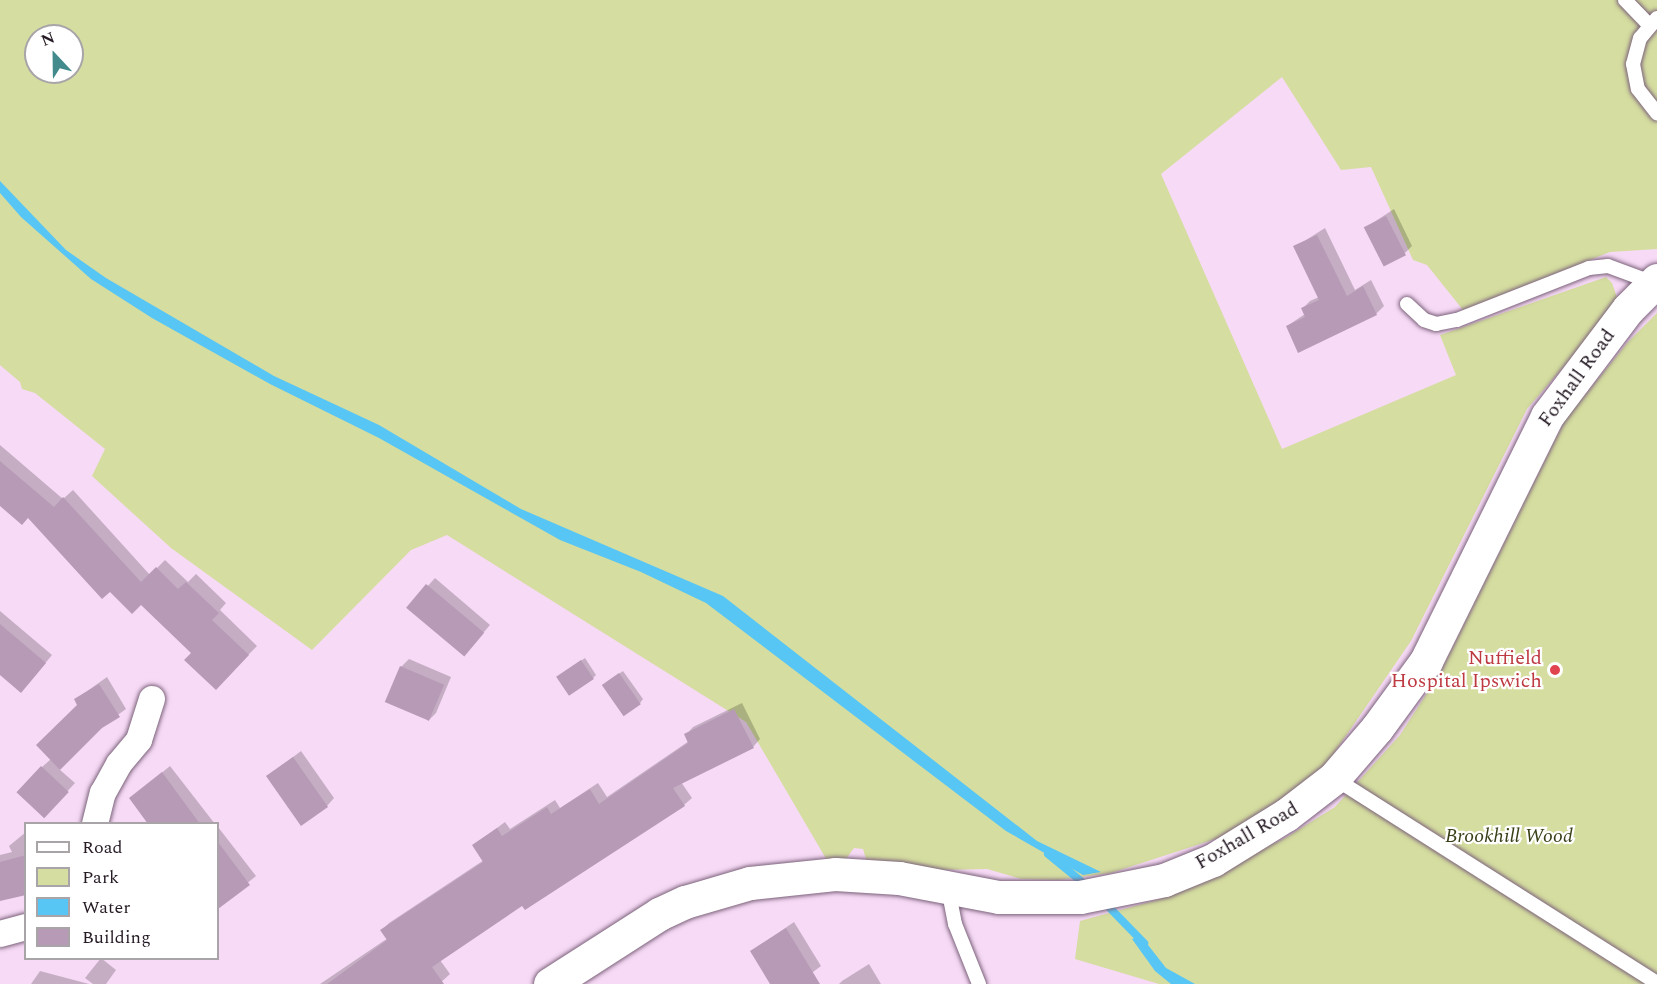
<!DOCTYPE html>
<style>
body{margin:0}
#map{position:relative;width:1657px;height:984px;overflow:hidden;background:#f7daf6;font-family:Spectral,serif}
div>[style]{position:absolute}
.green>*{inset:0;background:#d5dda0}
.water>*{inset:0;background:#58c6f4}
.shadow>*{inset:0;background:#0003}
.stream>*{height:8px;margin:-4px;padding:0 4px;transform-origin:4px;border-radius:4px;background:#58c6f4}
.building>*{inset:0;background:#b79bb6;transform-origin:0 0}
.roads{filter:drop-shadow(0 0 2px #7b627a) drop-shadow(0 0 2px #7b627a)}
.service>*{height:14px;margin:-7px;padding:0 7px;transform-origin:7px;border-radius:7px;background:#fff}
.minor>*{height:26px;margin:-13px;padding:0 13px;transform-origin:13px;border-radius:13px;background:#fff}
.tertiary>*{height:33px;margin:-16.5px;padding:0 16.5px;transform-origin:16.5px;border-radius:16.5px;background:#fff}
.dots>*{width:16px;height:16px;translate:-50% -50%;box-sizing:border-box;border:3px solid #fff;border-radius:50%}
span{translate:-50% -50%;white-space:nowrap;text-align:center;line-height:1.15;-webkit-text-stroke:4.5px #fff;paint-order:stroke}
.street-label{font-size:20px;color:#261b25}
.health-label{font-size:20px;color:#be3a42}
.right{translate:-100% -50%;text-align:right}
.park-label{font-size:20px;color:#3b4018;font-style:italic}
.legend{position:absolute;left:24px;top:822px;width:195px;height:138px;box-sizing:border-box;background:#fff;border:2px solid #a8a4a8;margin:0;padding:8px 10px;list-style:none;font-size:18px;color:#261b25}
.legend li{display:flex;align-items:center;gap:12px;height:30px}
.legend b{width:30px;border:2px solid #a8a4a8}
.north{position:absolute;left:24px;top:24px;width:60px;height:60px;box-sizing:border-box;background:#fff;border:2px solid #a8a4a8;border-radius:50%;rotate:338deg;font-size:16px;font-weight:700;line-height:24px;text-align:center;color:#261b25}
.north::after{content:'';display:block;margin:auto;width:21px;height:27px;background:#428a8b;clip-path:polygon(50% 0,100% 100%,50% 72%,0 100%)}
</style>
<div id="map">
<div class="green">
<div style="clip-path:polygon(evenodd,0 0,1657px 0,1657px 249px,1610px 252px,1463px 310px,1427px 265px,1413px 260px,1371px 167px,1341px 170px,1282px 77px,1161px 174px,1282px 449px,1456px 375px,1440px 335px,1606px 277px,1612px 283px,1619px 303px,1527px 409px,1411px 641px,1328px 762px,1302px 788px,1231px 834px,1111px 873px,1058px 880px,1021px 879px,987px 869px,941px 870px,866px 859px,863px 849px,854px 848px,835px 874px,746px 722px,447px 535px,411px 550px,312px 650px,171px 548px,92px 476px,105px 449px,35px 393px,22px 389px,20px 382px,0 365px,0 0,36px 36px,72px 36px,72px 72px,36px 72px,36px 36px)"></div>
<div style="clip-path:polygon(1657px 313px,1657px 984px,1159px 984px,1075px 959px,1080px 921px,1160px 899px,1285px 838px,1335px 807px,1400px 735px,1441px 671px,1565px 420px,1627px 343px)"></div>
</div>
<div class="water">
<div style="clip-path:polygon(0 181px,66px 250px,106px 278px,274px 376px,379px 425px,521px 509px,723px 596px,1037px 841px,1101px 872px,1083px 875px,1006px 831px,706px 603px,641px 572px,560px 540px,379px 438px,270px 384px,152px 318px,91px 279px,21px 217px,0 193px)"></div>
<div style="clip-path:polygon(1141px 936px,1166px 968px,1195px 984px,1171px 984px,1155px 971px,1132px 939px)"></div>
</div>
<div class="shadow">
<div style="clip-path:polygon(1394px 209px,1412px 246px,1405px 253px,1365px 228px)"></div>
<div style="clip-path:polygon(1325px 228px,1355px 290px,1371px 280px,1384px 306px,1376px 314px,1287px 326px,1305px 314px,1302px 309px,1310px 301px,1319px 297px,1295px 247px)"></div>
<div style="clip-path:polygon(0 445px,63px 499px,73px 490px,150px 575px,165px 560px,188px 582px,196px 574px,226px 603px,220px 610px,257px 646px,216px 688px,193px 653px,141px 603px,29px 517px,0 504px)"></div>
<div style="clip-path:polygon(435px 578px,490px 625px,471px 647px,408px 608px)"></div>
<div style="clip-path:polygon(0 611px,52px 655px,29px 683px,0 673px)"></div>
<div style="clip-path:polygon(585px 658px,596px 675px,593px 678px,562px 674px)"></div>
<div style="clip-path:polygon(409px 659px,451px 677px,436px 713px,428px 721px,401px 667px)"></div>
<div style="clip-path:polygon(623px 671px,643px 699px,640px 703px,607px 682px)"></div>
<div style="clip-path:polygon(107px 677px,126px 709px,101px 727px,59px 769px,75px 783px,52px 808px,42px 767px,51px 759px,79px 705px,76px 699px)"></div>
<div style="clip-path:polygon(742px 703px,760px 739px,753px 747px,681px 782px,692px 798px,684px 805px,522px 903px,440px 960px,450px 974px,439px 984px,320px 984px,388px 938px,382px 930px,389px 923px,484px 860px,474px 845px,505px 822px,510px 829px,555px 800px,560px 808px,598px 783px,607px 797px,689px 741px,686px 735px,693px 727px)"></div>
<div style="clip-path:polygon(301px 751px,334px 798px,327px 806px,268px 776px)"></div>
<div style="clip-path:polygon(170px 766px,215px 824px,162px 824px,131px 798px)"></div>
<div style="clip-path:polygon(218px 827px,256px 876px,218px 907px)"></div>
<div style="clip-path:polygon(26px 832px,26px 877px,0 900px,0 855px,12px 852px,9px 846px)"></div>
<div style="clip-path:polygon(794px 922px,821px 966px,797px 984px,772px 984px,752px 951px)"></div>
<div style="clip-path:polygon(101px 958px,116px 970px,106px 984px,93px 984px,85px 978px)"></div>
<div style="clip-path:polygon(869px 964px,881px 984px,839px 984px,842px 981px)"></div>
<div style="clip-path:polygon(40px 971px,89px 984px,31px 984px)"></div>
</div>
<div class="stream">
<div style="left:1048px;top:854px;width:50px;rotate:39.4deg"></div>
<div style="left:1103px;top:901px;width:59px;rotate:45.7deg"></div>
</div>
<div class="building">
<div style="left:1386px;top:216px;width:44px;height:25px;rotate:63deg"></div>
<div style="clip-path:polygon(1317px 235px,1347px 296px,1363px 286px,1377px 315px,1298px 353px,1286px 326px,1305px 317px,1301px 308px,1319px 300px,1293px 246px)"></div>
<div style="clip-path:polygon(0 461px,54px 507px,63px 497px,141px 582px,156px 567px,178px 589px,186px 582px,219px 613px,212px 620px,249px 655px,216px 690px,184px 660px,191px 653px,141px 605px,132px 614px,110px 592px,102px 599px,28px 518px,22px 525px,0 506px)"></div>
<div style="left:426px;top:584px;width:76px;height:31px;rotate:40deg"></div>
<div style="clip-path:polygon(0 624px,46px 663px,21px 693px,0 675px)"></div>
<div style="left:581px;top:660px;width:23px;height:30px;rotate:56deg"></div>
<div style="left:400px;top:666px;width:48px;height:39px;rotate:23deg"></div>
<div style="left:619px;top:673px;width:38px;height:21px;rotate:55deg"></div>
<div style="clip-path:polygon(99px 684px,120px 717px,102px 728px,60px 770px,36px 745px,77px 705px,74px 699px)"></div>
<div style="clip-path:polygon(734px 709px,754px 748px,673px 788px,685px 806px,525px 910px,522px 906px,432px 967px,444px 984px,327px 984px,387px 940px,380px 930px,483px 862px,472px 845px,497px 828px,502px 836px,547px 807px,551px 814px,590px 789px,599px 804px,688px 743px,684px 734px)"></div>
<div style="left:293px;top:757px;width:61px;height:33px;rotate:55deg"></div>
<div style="left:41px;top:766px;width:38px;height:36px;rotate:43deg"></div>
<div style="clip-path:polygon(162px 772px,200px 824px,148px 824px,129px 798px)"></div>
<div style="clip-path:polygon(218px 842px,250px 885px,218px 909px)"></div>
<div style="clip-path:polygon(26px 855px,26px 895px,0 901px,0 862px)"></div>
<div style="clip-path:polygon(786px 928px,820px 984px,770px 984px,750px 951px)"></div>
</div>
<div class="roads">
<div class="service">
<div style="left:1625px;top:0;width:35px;rotate:46deg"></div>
<div style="left:1657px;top:18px;width:26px;rotate:130deg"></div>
<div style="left:1640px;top:38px;width:27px;rotate:105deg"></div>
<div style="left:1633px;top:64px;width:25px;rotate:79deg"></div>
<div style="left:1638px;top:89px;width:31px;rotate:52deg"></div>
<div style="left:1407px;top:304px;width:23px;rotate:43deg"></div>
<div style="left:1424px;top:320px;width:13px;rotate:18deg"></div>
<div style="left:1436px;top:324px;width:21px;rotate:-11deg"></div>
<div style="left:1457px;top:320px;width:142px;rotate:-21.5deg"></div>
<div style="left:1589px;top:268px;width:19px;rotate:-6deg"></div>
<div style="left:1608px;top:266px;width:49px;rotate:20.3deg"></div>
<div style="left:1334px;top:778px;width:383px;rotate:32.4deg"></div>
<div style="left:948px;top:888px;width:37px;rotate:79deg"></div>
<div style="left:955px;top:924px;width:65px;rotate:68.2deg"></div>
</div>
<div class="minor">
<div style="left:95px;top:824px;width:32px;rotate:-76deg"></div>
<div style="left:103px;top:793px;width:33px;rotate:-61deg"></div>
<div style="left:119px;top:764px;width:31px;rotate:-50deg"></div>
<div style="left:139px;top:740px;width:43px;rotate:-72.4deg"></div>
<div style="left:0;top:934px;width:27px;rotate:-15deg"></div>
</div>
<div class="tertiary">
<div style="left:550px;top:984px;width:130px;rotate:-32.7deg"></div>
<div style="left:659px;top:914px;width:29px;rotate:-25deg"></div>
<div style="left:685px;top:902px;width:68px;rotate:-16.3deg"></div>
<div style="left:750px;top:883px;width:85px;rotate:-6deg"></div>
<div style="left:835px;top:874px;width:64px;rotate:3.6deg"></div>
<div style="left:899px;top:878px;width:102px;rotate:10.8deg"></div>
<div style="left:999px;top:897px;width:81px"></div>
<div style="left:1080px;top:897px;width:86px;rotate:-11.4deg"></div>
<div style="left:1164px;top:880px;width:53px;rotate:-22.2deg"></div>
<div style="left:1213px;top:860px;width:86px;rotate:-31.7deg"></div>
<div style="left:1286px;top:815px;width:61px;rotate:-37.6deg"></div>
<div style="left:1334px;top:778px;width:66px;rotate:-49.3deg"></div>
<div style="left:1377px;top:728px;width:83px;rotate:-53.8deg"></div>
<div style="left:1426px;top:661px;width:273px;rotate:-63.7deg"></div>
<div style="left:1547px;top:416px;width:134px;rotate:-52.9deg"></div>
<div style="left:1628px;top:309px;width:41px;rotate:-45deg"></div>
</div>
</div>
<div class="dots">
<div style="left:1555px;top:670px;background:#e0444e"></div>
</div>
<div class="street-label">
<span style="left:1577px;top:378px;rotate:-54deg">Foxhall Road</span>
<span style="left:1247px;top:836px;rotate:-30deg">Foxhall Road</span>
</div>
<div class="health-label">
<span class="right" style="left:1542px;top:670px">Nuffield<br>Hospital Ipswich</span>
</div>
<div class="park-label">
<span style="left:1509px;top:836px">Brookhill Wood</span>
</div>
<ul class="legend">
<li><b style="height:8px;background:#fff"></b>Road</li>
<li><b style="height:16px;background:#d5dda0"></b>Park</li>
<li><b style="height:16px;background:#58c6f4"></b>Water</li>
<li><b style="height:16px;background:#b79bb6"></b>Building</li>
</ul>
<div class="north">N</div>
</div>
